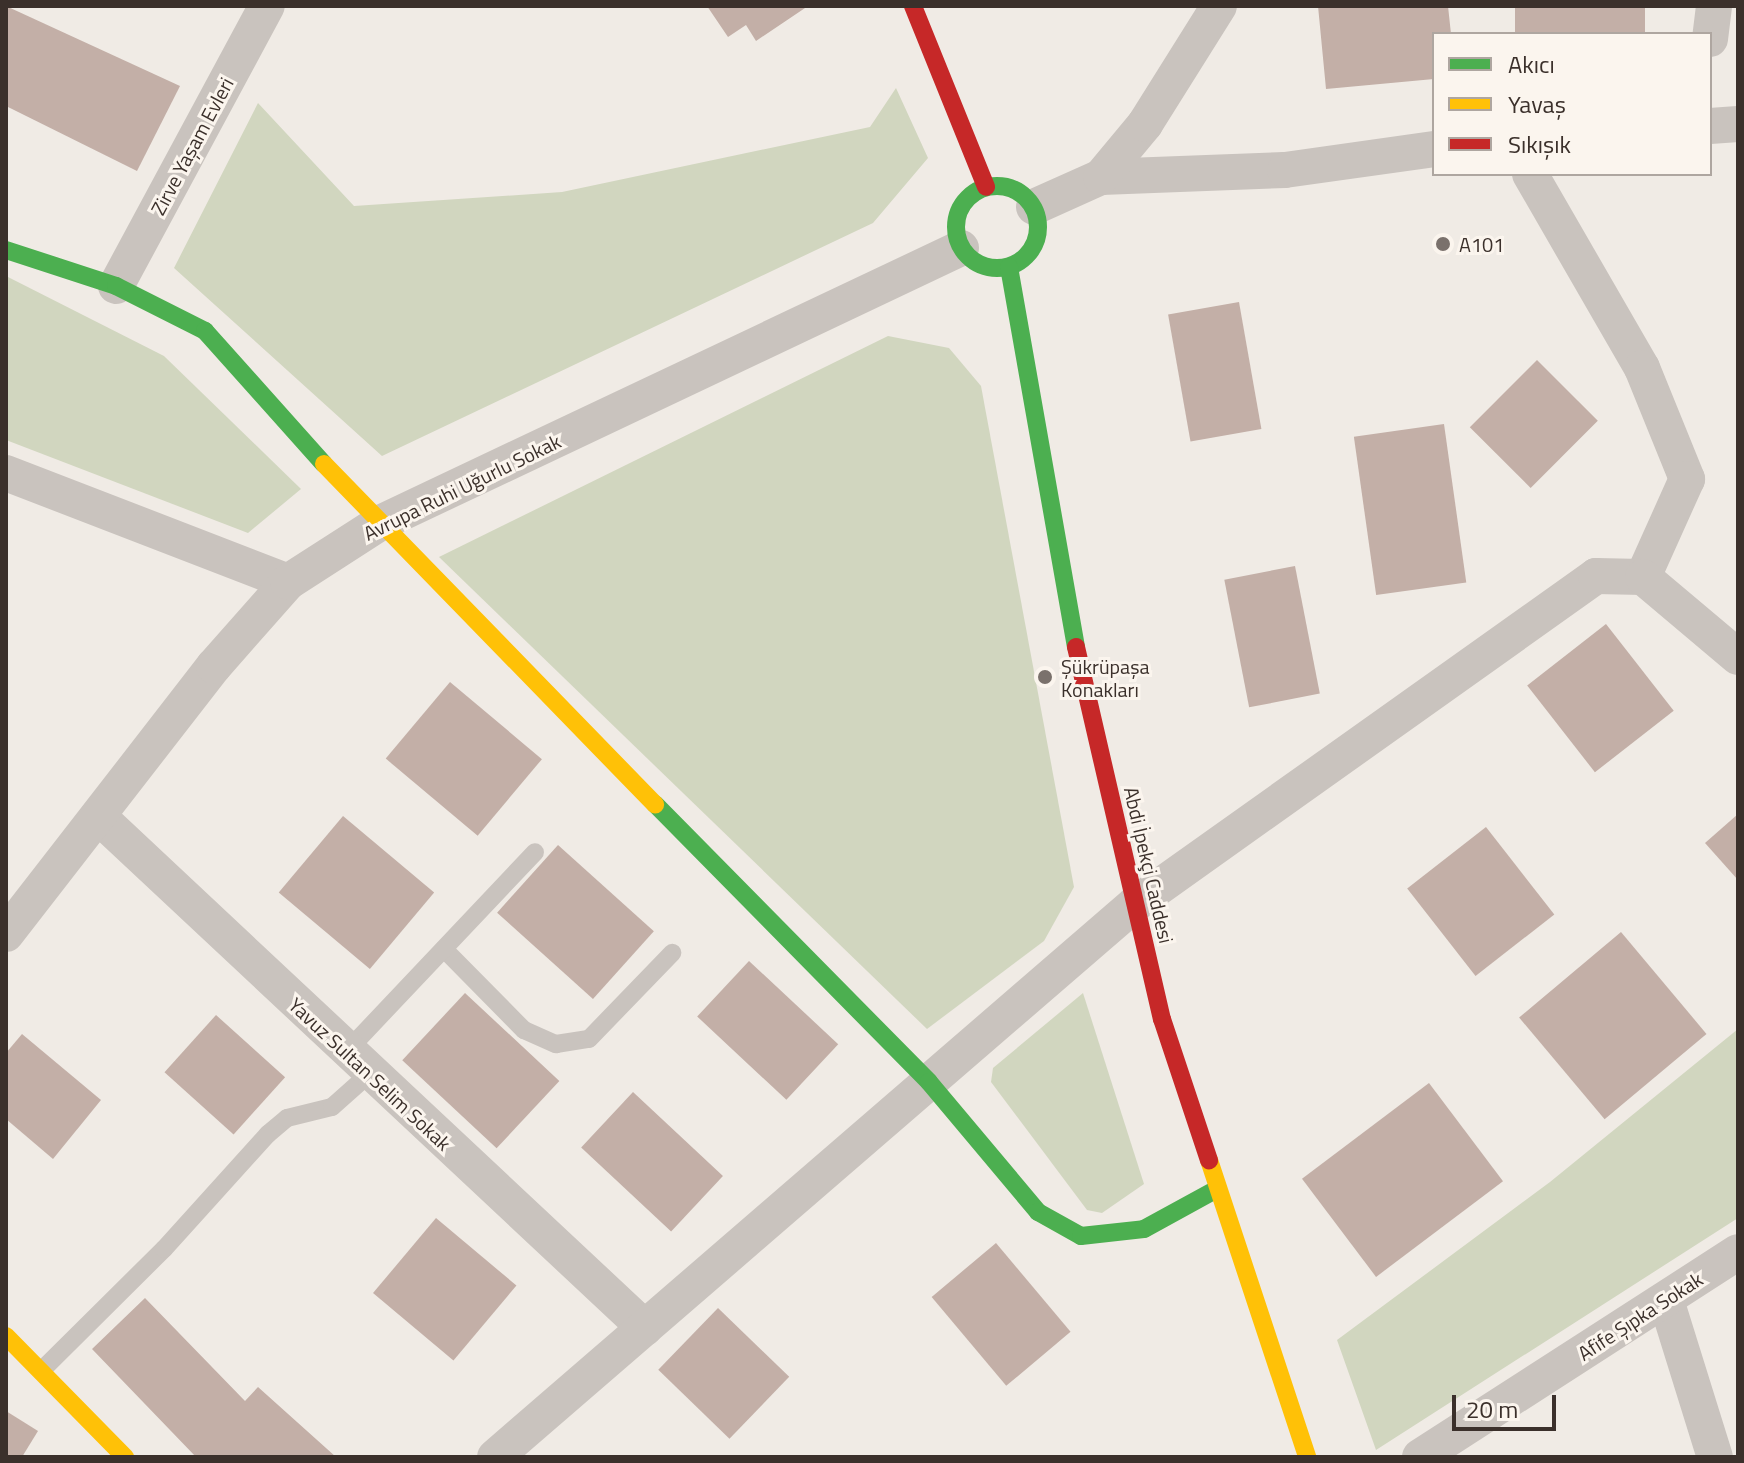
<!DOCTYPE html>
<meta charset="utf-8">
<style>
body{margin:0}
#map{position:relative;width:1744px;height:1463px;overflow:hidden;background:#f0ebe5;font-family:"Titillium Web",sans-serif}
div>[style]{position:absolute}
.green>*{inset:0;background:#d1d6bf}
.building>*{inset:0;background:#c3afa7;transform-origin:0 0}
.lane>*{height:18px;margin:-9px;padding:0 9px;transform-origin:9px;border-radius:9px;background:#c9c3be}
.street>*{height:36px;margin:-18px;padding:0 18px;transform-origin:18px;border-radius:18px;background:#c9c3be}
.fast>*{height:18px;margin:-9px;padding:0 9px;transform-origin:9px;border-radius:9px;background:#4caf50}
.fast>.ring{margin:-9px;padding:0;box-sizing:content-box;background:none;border:18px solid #4caf50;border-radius:50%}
.slow>*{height:18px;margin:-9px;padding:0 9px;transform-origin:9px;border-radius:9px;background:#ffc107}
.jam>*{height:18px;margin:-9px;padding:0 9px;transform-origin:9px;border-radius:9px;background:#c62828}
.dots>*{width:22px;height:22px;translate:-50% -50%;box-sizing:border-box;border:4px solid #fbf5ee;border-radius:50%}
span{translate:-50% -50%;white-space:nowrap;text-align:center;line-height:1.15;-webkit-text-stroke:6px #fbf5ee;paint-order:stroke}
.street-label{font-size:20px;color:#3b302b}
.poi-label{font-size:20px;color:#3b302b}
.left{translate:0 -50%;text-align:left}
.frame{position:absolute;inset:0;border:8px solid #3b302b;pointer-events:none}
.legend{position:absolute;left:1432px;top:32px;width:280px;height:144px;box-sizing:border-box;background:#fbf5ee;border:2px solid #aea6a0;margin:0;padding:10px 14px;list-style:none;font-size:24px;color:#3b302b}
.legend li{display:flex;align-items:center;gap:16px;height:40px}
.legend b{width:40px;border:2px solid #aea6a0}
.scale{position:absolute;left:1452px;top:1395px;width:104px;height:36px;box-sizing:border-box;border:4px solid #3b302b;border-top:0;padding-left:10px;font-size:24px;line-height:28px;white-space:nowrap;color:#3b302b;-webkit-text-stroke:6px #fbf5ee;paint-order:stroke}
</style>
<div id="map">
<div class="green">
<div style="clip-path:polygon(896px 88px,928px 158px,873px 223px,382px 456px,174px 268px,258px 103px,354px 206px,562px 192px,870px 127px)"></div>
<div style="clip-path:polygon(6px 276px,164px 356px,301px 489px,248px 533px,6px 440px)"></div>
<div style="clip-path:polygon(888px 336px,949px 348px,981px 386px,1074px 887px,1044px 941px,927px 1029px,439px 557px)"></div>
<div style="clip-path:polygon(1083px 993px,1144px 1184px,1102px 1213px,1087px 1210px,991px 1082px,993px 1068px)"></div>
<div style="clip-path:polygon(1738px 1029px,1738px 1218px,1376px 1450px,1337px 1340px,1550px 1182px)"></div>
</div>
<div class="building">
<div style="clip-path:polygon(6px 6px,180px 86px,137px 171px,6px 106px)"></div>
<div style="clip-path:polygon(707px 6px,808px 6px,756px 41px,746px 25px,728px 37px)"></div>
<div style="clip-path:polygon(1318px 6px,1448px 6px,1451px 34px,1434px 34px,1434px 79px,1326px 89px)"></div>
<div style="left:1515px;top:6px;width:130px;height:28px"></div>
<div style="left:1239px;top:302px;width:129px;height:72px;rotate:80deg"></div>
<div style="left:1537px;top:360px;width:86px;height:95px;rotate:45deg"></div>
<div style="left:1444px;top:424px;width:160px;height:91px;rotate:82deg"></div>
<div style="left:1295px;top:566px;width:130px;height:72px;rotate:79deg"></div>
<div style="left:1606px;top:624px;width:110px;height:100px;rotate:52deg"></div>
<div style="left:450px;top:682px;width:120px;height:100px;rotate:40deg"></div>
<div style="clip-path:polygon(1738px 814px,1738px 880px,1705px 843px)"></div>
<div style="left:343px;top:816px;width:119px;height:100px;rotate:40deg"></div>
<div style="left:1486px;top:827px;width:111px;height:100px;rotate:52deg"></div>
<div style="left:558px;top:845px;width:129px;height:91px;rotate:42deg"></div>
<div style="left:1621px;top:932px;width:133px;height:133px;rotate:50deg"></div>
<div style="left:749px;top:961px;width:122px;height:76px;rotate:43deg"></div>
<div style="left:465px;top:993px;width:129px;height:92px;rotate:43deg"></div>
<div style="left:216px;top:1015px;width:93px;height:77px;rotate:42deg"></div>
<div style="clip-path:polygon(22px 1034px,101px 1100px,53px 1159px,6px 1119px,6px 1053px)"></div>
<div style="left:1429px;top:1083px;width:123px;height:159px;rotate:53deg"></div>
<div style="left:633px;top:1092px;width:123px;height:76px;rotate:43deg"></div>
<div style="left:436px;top:1218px;width:105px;height:98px;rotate:40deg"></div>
<div style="left:996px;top:1243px;width:116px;height:84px;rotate:50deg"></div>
<div style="clip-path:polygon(145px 1298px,245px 1401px,258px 1387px,336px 1457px,196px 1457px,92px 1349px)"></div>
<div style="left:718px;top:1308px;width:99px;height:86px;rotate:44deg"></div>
<div style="clip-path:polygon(6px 1411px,38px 1431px,22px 1457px,6px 1457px)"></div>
</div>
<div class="lane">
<div style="left:444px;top:949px;width:114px;rotate:45.4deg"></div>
<div style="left:524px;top:1030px;width:35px;rotate:24deg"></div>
<div style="left:556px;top:1044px;width:33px;rotate:-9deg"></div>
<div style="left:589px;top:1039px;width:120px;rotate:-46deg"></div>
<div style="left:346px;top:1052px;width:275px;rotate:-46.6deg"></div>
<div style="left:41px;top:1371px;width:173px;rotate:-44.8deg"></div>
<div style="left:164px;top:1249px;width:155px;rotate:-47.9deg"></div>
<div style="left:268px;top:1134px;width:25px;rotate:-40deg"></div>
<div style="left:287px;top:1118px;width:46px;rotate:-13.7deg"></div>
<div style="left:332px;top:1107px;width:50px;rotate:-41.7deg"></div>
</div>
<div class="street">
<div style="left:1710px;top:39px;width:33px;rotate:-83deg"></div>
<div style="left:1710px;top:126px;width:28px;rotate:-4deg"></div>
<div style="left:1530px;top:174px;width:224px;rotate:60deg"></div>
<div style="left:1642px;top:368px;width:120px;rotate:67.9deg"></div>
<div style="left:1687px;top:479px;width:107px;rotate:114.2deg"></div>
<div style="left:1101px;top:177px;width:184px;rotate:-2.2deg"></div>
<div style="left:1285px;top:170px;width:150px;rotate:-8deg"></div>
<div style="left:1034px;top:207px;width:73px;rotate:-24.1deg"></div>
<div style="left:1101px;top:177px;width:69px;rotate:-50.3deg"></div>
<div style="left:1145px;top:124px;width:139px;rotate:-57.9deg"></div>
<div style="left:116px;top:286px;width:318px;rotate:-61.7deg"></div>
<div style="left:6px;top:473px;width:302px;rotate:21.1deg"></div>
<div style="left:98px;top:816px;width:749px;rotate:43.11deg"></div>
<div style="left:6px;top:934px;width:339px;rotate:-52.2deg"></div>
<div style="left:214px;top:666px;width:112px;rotate:-48.6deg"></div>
<div style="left:288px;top:582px;width:107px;rotate:-32.8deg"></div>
<div style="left:378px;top:524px;width:645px;rotate:-25.33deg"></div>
<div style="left:1666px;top:1300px;width:164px;rotate:72.7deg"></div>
<div style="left:495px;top:1457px;width:846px;rotate:-40.83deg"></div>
<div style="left:1135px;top:904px;width:566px;rotate:-35.43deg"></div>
<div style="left:1596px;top:576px;width:47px;rotate:1.2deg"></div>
<div style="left:1643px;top:577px;width:124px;rotate:40.1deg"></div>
<div style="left:1420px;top:1457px;width:378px;rotate:-32.8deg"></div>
</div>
<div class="fast">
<div class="ring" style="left:956px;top:186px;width:64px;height:64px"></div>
<div style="left:6px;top:250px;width:116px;rotate:18.1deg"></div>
<div style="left:116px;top:286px;width:100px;rotate:26.8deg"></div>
<div style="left:205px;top:331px;width:178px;rotate:48.2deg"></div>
<div style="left:1009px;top:267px;width:386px;rotate:80deg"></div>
<div style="left:655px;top:804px;width:390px;rotate:45.4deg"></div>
<div style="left:929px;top:1082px;width:170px;rotate:50deg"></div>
<div style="left:1038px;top:1212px;width:49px;rotate:29.2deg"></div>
<div style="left:1081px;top:1236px;width:63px;rotate:-6.3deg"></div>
<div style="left:1144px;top:1229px;width:83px;rotate:-28.7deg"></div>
</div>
<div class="slow">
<div style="left:324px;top:464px;width:475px;rotate:45.8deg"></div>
<div style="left:1209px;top:1160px;width:313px;rotate:71.7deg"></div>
<div style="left:6px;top:1336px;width:170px;rotate:45.5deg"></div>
</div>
<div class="jam">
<div style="left:913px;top:6px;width:195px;rotate:68deg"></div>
<div style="left:1076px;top:647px;width:382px;rotate:77deg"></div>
<div style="left:1162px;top:1019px;width:149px;rotate:71.6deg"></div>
</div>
<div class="dots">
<div style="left:1443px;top:244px;background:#7a716c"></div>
<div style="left:1045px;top:677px;background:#7a716c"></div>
</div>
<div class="street-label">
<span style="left:192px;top:146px;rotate:-62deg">Zirve Yaşam Evleri</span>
<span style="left:462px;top:487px;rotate:-26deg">Avrupa Ruhi Uğurlu Sokak</span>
<span style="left:1149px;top:865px;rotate:77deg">Abdi İpekçi Caddesi</span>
<span style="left:370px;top:1074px;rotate:43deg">Yavuz Sultan Selim Sokak</span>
<span style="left:1640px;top:1316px;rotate:-33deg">Afife Şıpka Sokak</span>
</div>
<div class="poi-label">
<span class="left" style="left:1459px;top:244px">A101</span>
<span class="left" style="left:1061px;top:678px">Şükrüpaşa<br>Konakları</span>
</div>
<div class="frame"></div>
<ul class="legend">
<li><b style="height:10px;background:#4caf50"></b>Akıcı</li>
<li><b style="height:10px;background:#ffc107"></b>Yavaş</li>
<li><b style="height:10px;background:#c62828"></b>Sıkışık</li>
</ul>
<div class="scale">20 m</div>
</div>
